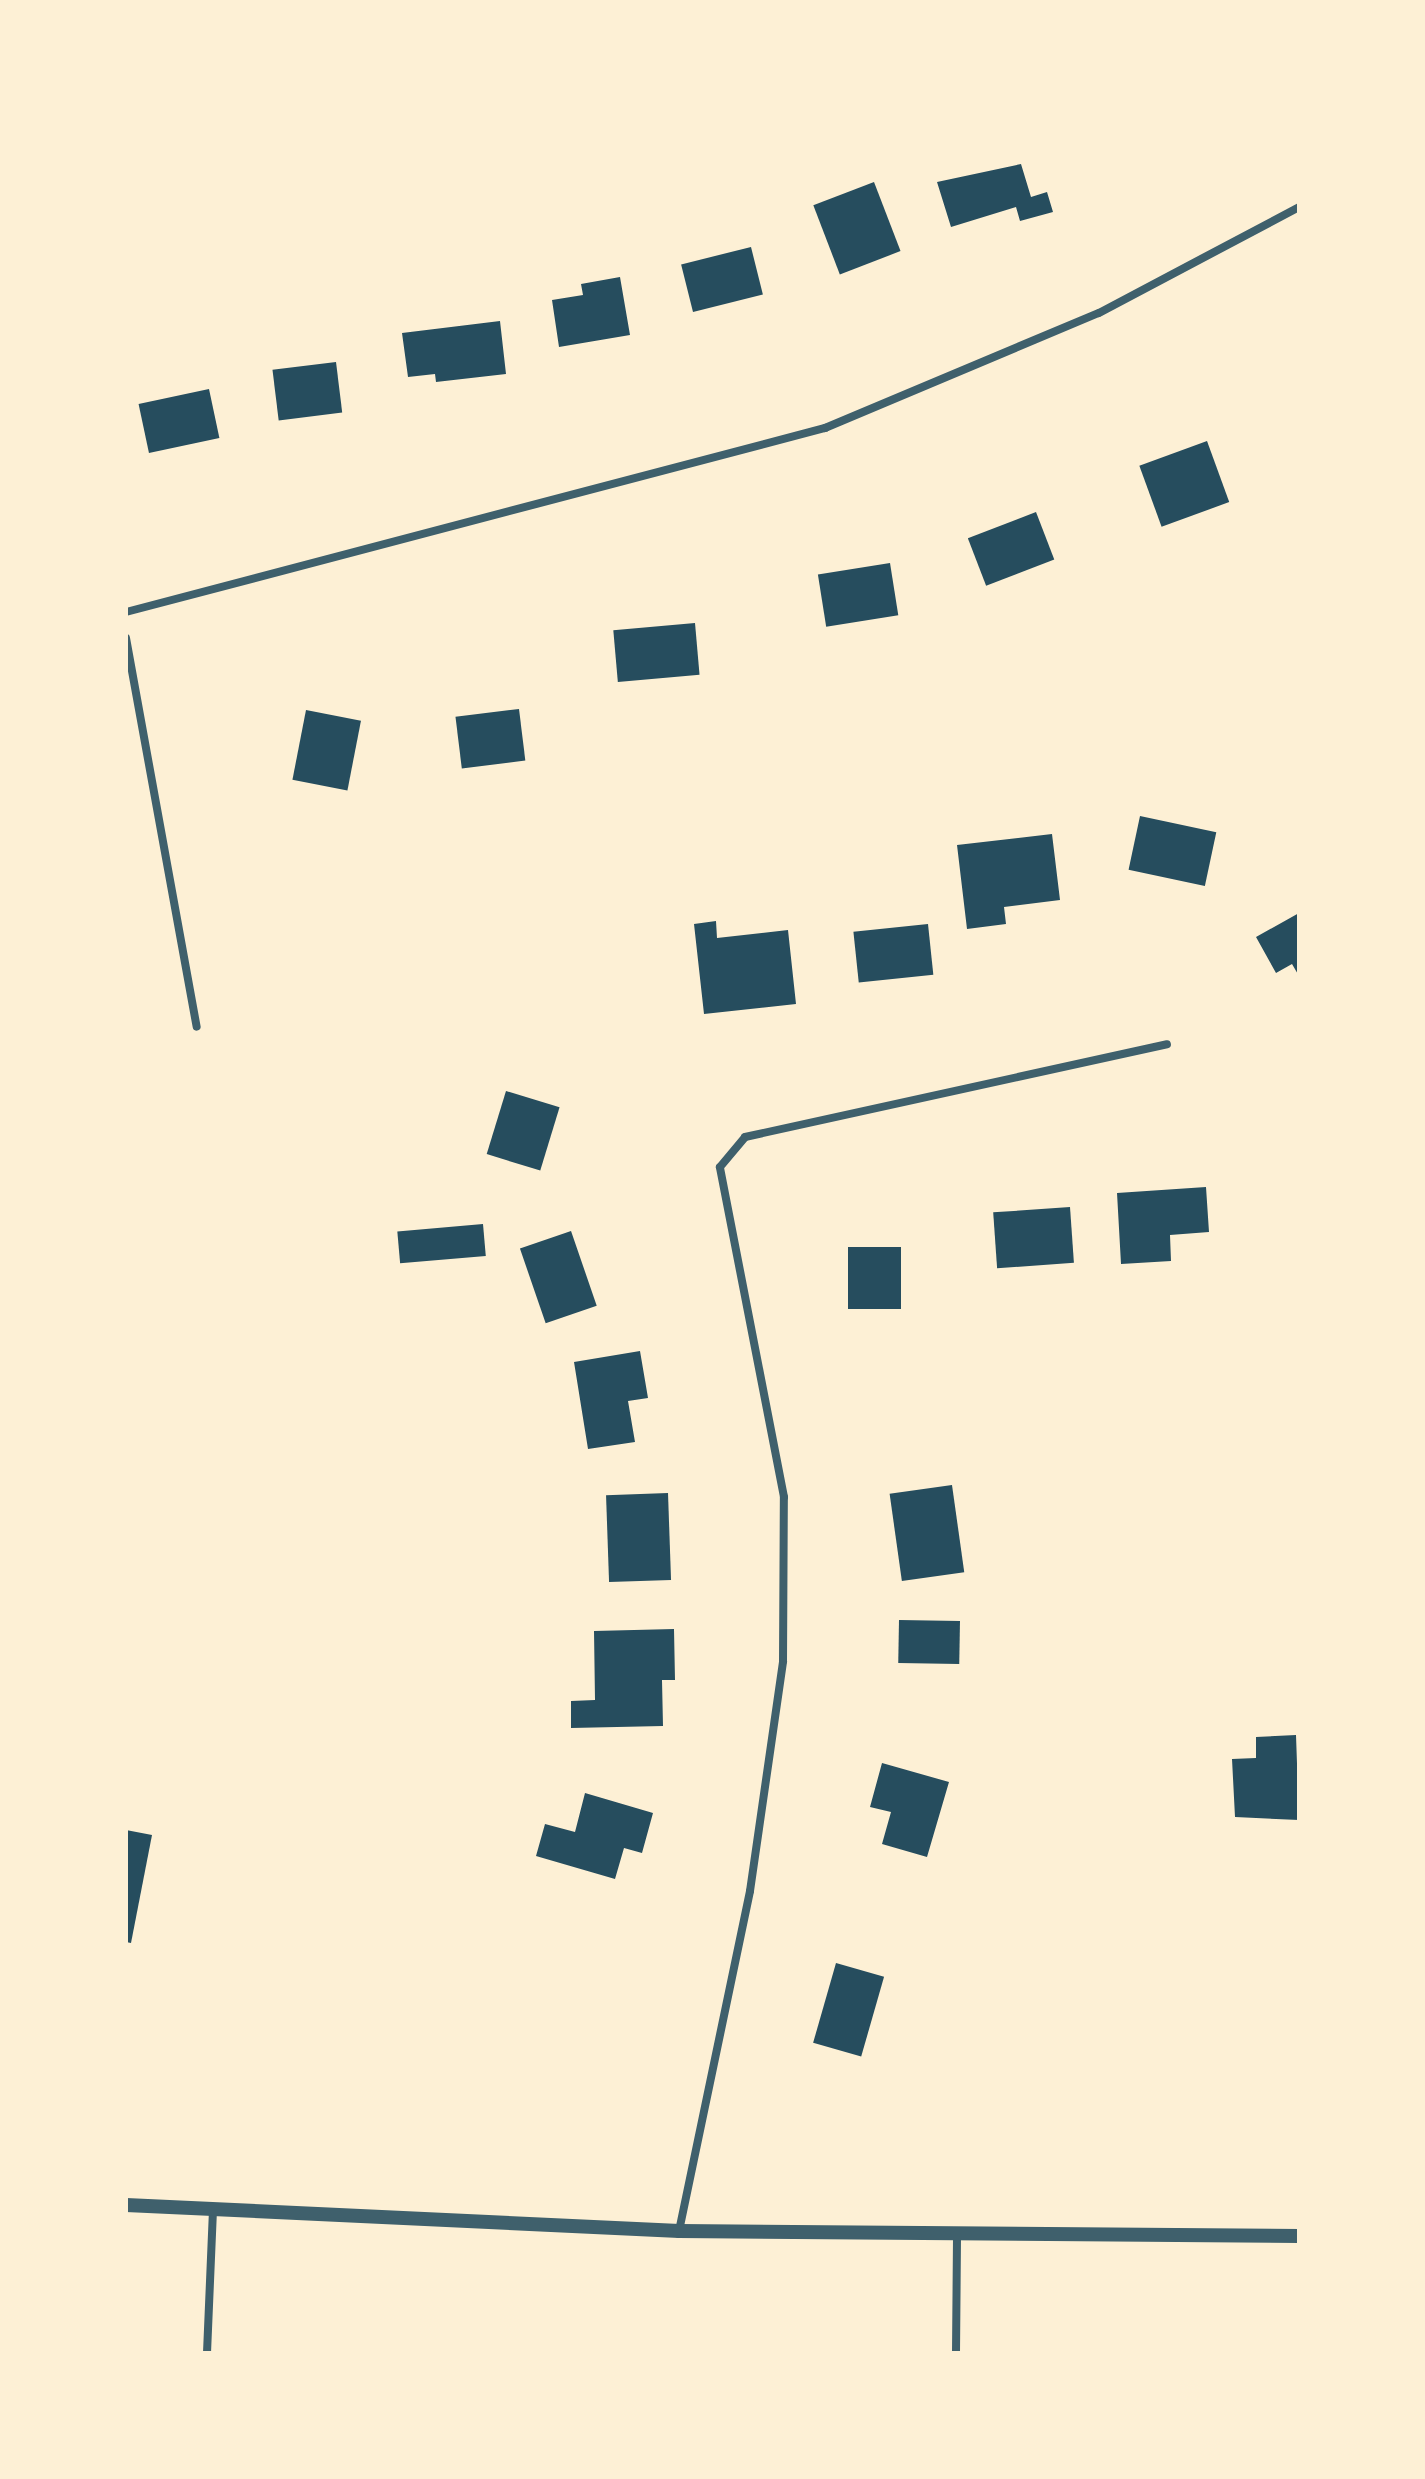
<!DOCTYPE html>
<style>
body{margin:0}
#map{position:relative;width:1425px;height:2479px;overflow:hidden;background:#fdf0d5;font-family:"Fira Sans",sans-serif}
div>[style]{position:absolute}
.building>*{inset:0;background:#264d5e;transform-origin:0 0}
.minor>*{height:8px;margin:-4px;padding:0 4px;transform-origin:4px;border-radius:4px;background:#3f606c}
.tertiary>*{height:14px;margin:-7px;padding:0 7px;transform-origin:7px;border-radius:7px;background:#3f606c}
span{translate:-50% -50%;white-space:nowrap;text-align:center;line-height:1.15;-webkit-text-stroke:8px #fdf0d5;paint-order:stroke}
.frame{position:absolute;inset:0;border:128px solid #fdf0d5;pointer-events:none}
</style>
<div id="map">
<div class="building">
<div style="clip-path:polygon(1021px 164px,1031px 197px,1047px 192px,1053px 212px,1020px 221px,1016px 207px,951px 227px,937px 182px)"></div>
<div style="left:874px;top:182px;width:74px;height:65px;rotate:69deg"></div>
<div style="left:751px;top:247px;width:49px;height:72px;rotate:76deg"></div>
<div style="clip-path:polygon(620px 277px,630px 335px,559px 347px,552px 300px,583px 295px,581px 284px)"></div>
<div style="clip-path:polygon(500px 321px,506px 374px,436px 382px,435px 374px,408px 377px,402px 333px)"></div>
<div style="left:336px;top:362px;width:51px;height:64px;rotate:83deg"></div>
<div style="left:209px;top:389px;width:50px;height:72px;rotate:78deg"></div>
<div style="left:1207px;top:441px;width:65px;height:72px;rotate:70deg"></div>
<div style="left:1036px;top:512px;width:51px;height:73px;rotate:69deg"></div>
<div style="left:890px;top:563px;width:53px;height:73px;rotate:81deg"></div>
<div style="left:695px;top:623px;width:52px;height:82px;rotate:85deg"></div>
<div style="left:519px;top:709px;width:52px;height:64px;rotate:83deg"></div>
<div style="left:306px;top:710px;width:56px;height:71px;rotate:11deg"></div>
<div style="left:1140px;top:816px;width:78px;height:55px;rotate:12deg"></div>
<div style="clip-path:polygon(1052px 834px,1060px 900px,1004px 907px,1006px 924px,967px 929px,957px 845px)"></div>
<div style="clip-path:polygon(1299px 913px,1299px 976px,1292px 964px,1276px 973px,1256px 937px)"></div>
<div style="clip-path:polygon(716px 921px,717px 938px,788px 930px,796px 1004px,704px 1014px,694px 924px)"></div>
<div style="left:928px;top:924px;width:51px;height:75px;rotate:84deg"></div>
<div style="left:506px;top:1091px;width:56px;height:66px;rotate:17deg"></div>
<div style="clip-path:polygon(1206px 1187px,1209px 1232px,1170px 1235px,1171px 1261px,1121px 1264px,1117px 1193px)"></div>
<div style="left:1070px;top:1207px;width:56px;height:77px;rotate:86deg"></div>
<div style="left:483px;top:1224px;width:32px;height:86px;rotate:85deg"></div>
<div style="left:571px;top:1231px;width:79px;height:54px;rotate:71deg"></div>
<div style="left:848px;top:1247px;width:53px;height:62px"></div>
<div style="clip-path:polygon(640px 1351px,648px 1398px,628px 1401px,635px 1442px,588px 1449px,574px 1362px)"></div>
<div style="left:952px;top:1485px;width:88px;height:63px;rotate:82deg"></div>
<div style="left:668px;top:1493px;width:87px;height:62px;rotate:88deg"></div>
<div style="left:899px;top:1620px;width:61px;height:43px;rotate:1deg"></div>
<div style="clip-path:polygon(674px 1629px,675px 1680px,662px 1680px,663px 1726px,571px 1728px,571px 1701px,595px 1700px,594px 1631px)"></div>
<div style="clip-path:polygon(1296px 1735px,1299px 1820px,1235px 1817px,1232px 1759px,1256px 1758px,1256px 1737px)"></div>
<div style="clip-path:polygon(882px 1763px,949px 1782px,927px 1857px,882px 1844px,891px 1812px,870px 1807px)"></div>
<div style="clip-path:polygon(585px 1793px,653px 1813px,642px 1853px,624px 1848px,615px 1879px,536px 1856px,545px 1824px,575px 1832px)"></div>
<div style="clip-path:polygon(126px 1830px,152px 1835px,131px 1943px,126px 1942px)"></div>
<div style="left:836px;top:1963px;width:50px;height:83px;rotate:16deg"></div>
</div>
<div class="minor">
<div style="left:126px;top:612px;width:723px;rotate:-14.75deg"></div>
<div style="left:825px;top:428px;width:297px;rotate:-22.8deg"></div>
<div style="left:1099px;top:313px;width:226px;rotate:-27.9deg"></div>
<div style="left:126px;top:638px;width:395px;rotate:79.7deg"></div>
<div style="left:679px;top:2231px;width:347px;rotate:-78.2deg"></div>
<div style="left:750px;top:1891px;width:232px;rotate:-81.8deg"></div>
<div style="left:783px;top:1661px;width:164px;rotate:-89.7deg"></div>
<div style="left:784px;top:1497px;width:336px;rotate:-101deg"></div>
<div style="left:720px;top:1167px;width:39px;rotate:-50deg"></div>
<div style="left:745px;top:1137px;width:432px;rotate:-12.4deg"></div>
<div style="left:207px;top:2353px;width:142px;rotate:-87.6deg"></div>
<div style="left:956px;top:2353px;width:118px;rotate:-89.5deg"></div>
</div>
<div class="tertiary">
<div style="left:126px;top:2205px;width:554px;rotate:2.69deg"></div>
<div style="left:679px;top:2231px;width:620px;rotate:0.46deg"></div>
</div>
<div class="frame"></div>
</div>
